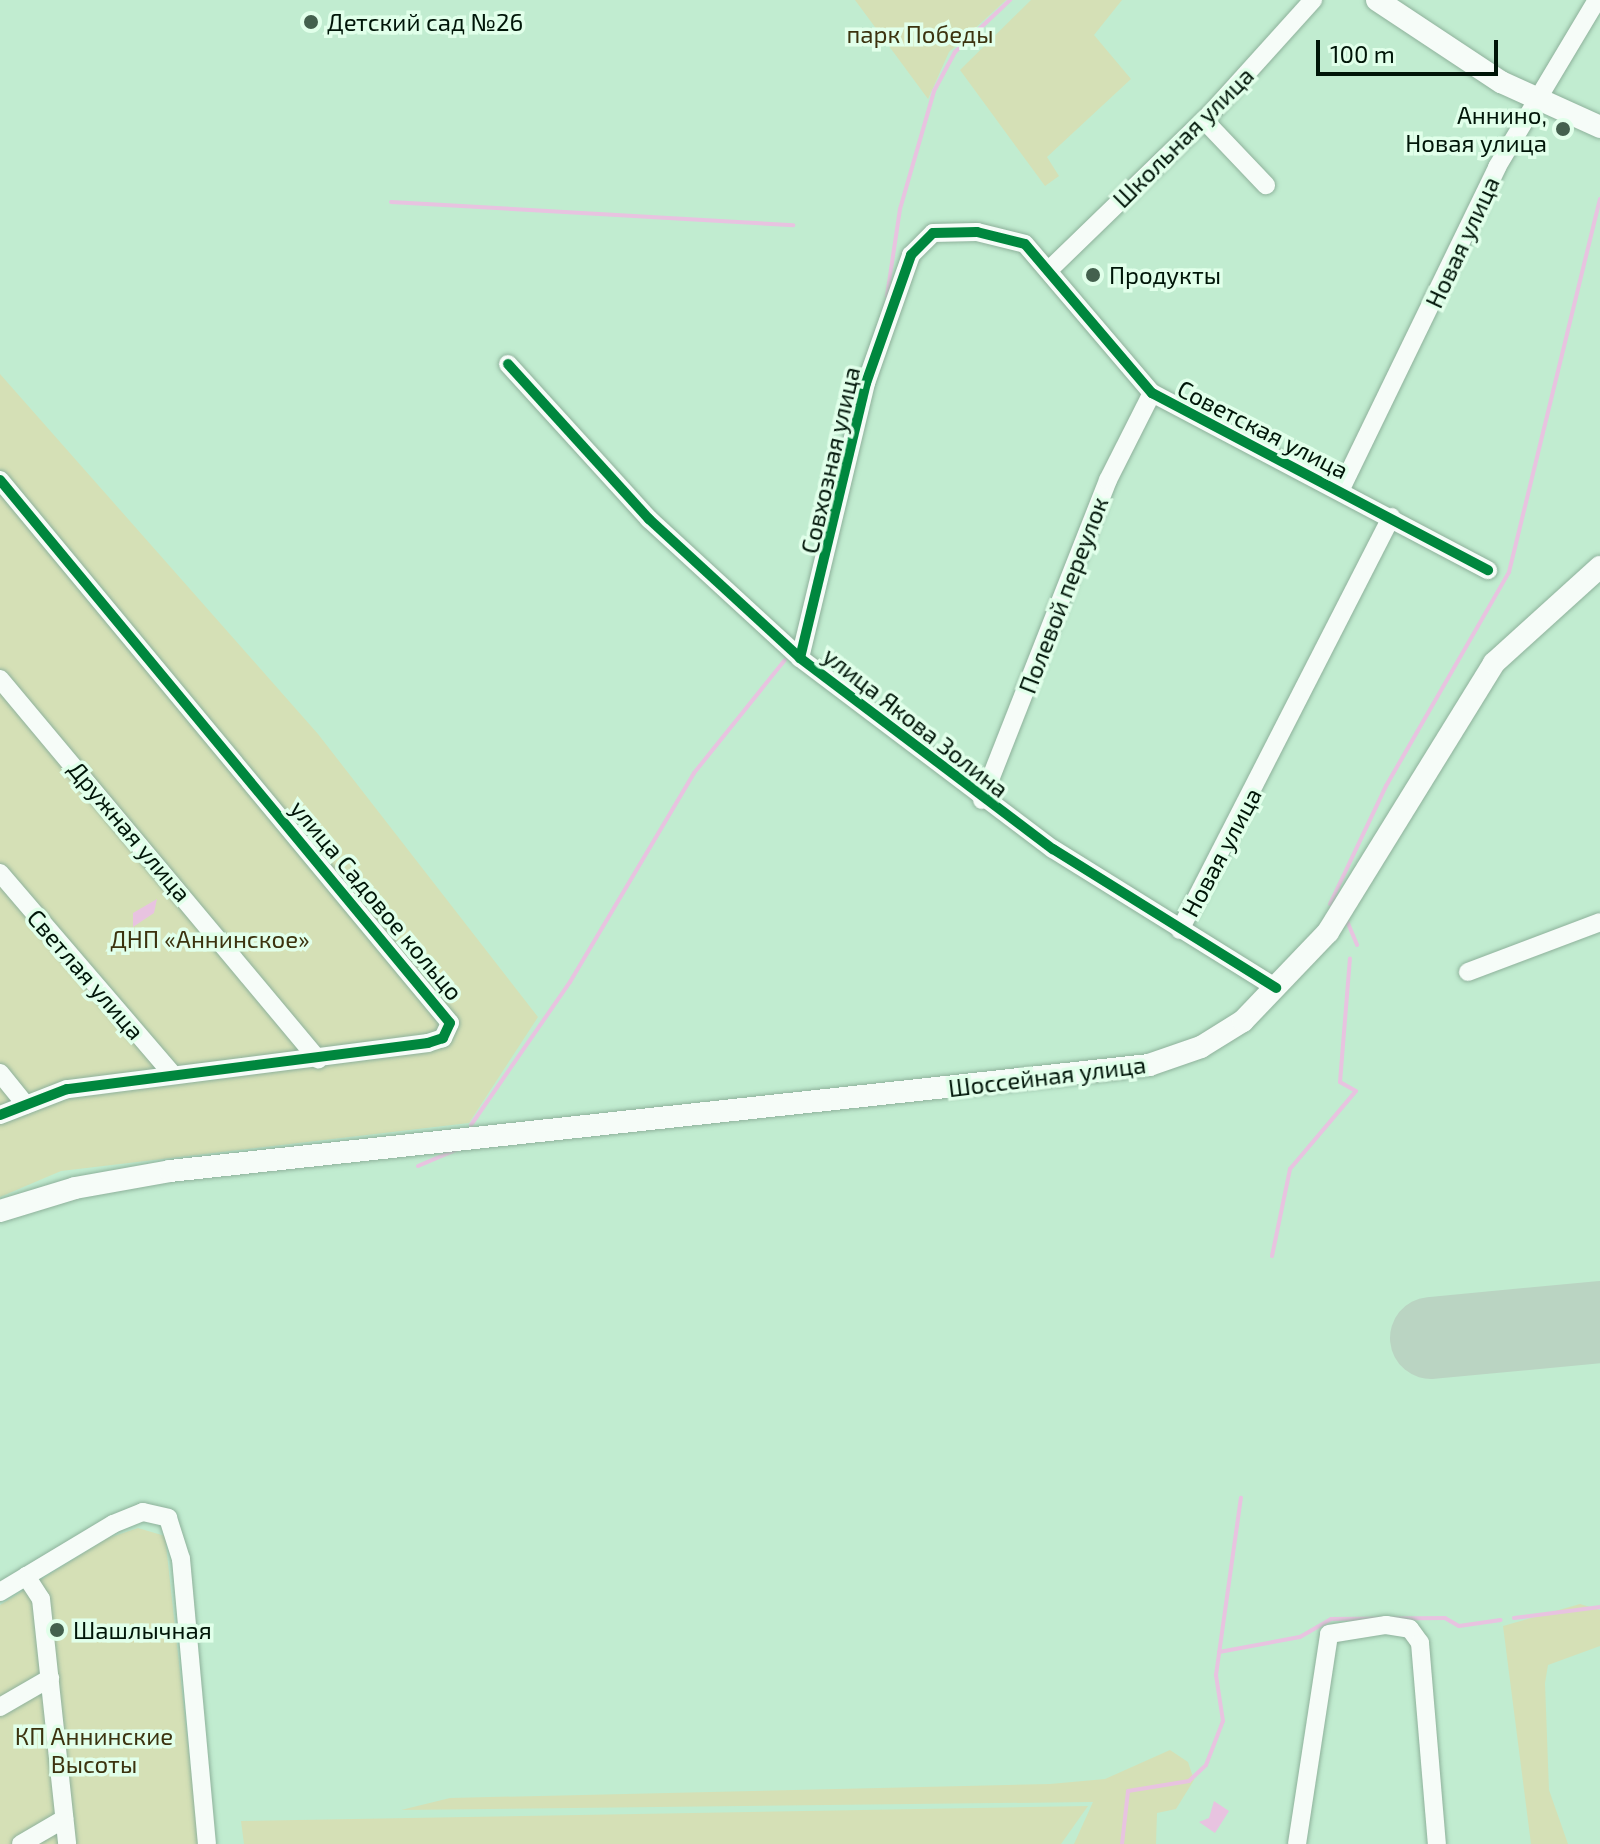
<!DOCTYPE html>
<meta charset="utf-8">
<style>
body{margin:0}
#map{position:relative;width:1600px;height:1844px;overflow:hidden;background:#c1ecd0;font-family:"Exo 2",sans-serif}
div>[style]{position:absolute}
.green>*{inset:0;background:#d5e0b6}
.water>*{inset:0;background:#e8c3e0}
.stream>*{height:4px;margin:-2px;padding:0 2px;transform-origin:2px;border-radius:2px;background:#e8c3e0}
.runway>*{height:82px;margin:-41px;padding:0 41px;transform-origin:41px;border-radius:41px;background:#bad4c2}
.roads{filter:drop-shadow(0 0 2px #8eb19b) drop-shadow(0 0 2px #8eb19b)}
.minor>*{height:18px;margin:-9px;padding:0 9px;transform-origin:9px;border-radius:9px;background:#f6fcf8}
.major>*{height:22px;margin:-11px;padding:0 11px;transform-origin:11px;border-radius:11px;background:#f6fcf8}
.cycleway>*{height:10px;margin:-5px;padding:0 5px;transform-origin:5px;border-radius:5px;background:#00873e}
.dots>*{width:22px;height:22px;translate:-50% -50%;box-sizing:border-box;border:4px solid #e1ffea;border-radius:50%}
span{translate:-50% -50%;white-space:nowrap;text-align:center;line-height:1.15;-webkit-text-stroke:7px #e1ffea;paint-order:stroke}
.poi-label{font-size:24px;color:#001508}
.left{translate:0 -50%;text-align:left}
.right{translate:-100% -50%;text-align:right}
.park-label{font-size:24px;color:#3c330f}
.street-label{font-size:24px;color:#001508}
.scale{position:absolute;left:1316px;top:40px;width:182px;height:36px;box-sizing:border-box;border:4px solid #001508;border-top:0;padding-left:10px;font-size:24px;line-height:28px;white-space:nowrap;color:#001508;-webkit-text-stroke:6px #e1ffea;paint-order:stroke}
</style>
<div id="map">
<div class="green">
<div style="clip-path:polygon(855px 0,1006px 0,949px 52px,928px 99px)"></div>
<div style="clip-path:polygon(1031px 0,1122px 0,1094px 35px,1131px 79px,1047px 157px,1059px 176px,1045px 186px,960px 70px)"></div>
<div style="clip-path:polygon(0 374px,318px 734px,538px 1017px,469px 1123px,61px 1171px,0 1197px)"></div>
<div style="clip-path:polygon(138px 1528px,165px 1536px,199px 1844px,0 1844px,0 1605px,108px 1538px)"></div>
<div style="clip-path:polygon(1580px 1604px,1600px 1610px,1600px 1646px,1548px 1665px,1545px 1683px,1549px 1790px,1568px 1844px,1531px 1844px,1503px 1626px)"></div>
<div style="clip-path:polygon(1170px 1750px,1188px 1762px,1194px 1780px,1176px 1809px,1157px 1813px,1156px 1844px,1074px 1844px,1093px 1802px,401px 1810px,450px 1798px,1050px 1784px,1105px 1779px)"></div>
<div style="clip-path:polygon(1088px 1806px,1061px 1844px,244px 1844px,241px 1821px)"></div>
</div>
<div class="water">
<div style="clip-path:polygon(157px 899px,154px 913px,133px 927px,133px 913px)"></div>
<div style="clip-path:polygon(1214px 1801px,1229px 1811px,1215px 1833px,1199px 1822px,1209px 1818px)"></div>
</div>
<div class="stream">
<div style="left:391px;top:202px;width:403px;rotate:3.3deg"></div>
<div style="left:887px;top:296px;width:88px;rotate:-81.5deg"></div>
<div style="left:900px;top:209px;width:123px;rotate:-73.9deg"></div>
<div style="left:934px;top:91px;width:44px;rotate:-61.7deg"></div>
<div style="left:955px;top:52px;width:76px;rotate:-43.4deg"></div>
<div style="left:1330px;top:904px;width:131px;rotate:-64.6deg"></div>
<div style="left:1386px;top:786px;width:247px;rotate:-60.1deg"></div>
<div style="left:1509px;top:572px;width:384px;rotate:-76.3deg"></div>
<div style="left:1347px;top:921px;width:26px;rotate:67deg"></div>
<div style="left:471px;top:1125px;width:174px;rotate:-55.3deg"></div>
<div style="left:570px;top:982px;width:243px;rotate:-59.3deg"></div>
<div style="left:694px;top:773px;width:145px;rotate:-51.2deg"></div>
<div style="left:418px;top:1166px;width:43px;rotate:-23deg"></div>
<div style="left:1272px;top:1256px;width:89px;rotate:-78.3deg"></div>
<div style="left:1290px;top:1169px;width:102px;rotate:-49.8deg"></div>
<div style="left:1356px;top:1091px;width:18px;rotate:-151deg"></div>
<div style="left:1340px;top:1082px;width:124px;rotate:-85.4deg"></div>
<div style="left:1514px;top:1618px;width:87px;rotate:-7.3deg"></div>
<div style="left:1219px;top:1652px;width:82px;rotate:-10.5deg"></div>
<div style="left:1300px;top:1637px;width:36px;rotate:-30deg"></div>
<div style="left:1331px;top:1619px;width:114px;rotate:-0.5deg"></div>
<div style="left:1445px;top:1618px;width:16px;rotate:30deg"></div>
<div style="left:1459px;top:1626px;width:42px;rotate:-8.1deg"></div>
<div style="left:1122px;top:1844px;width:53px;rotate:-83.5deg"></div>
<div style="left:1128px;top:1791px;width:62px;rotate:-9.3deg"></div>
<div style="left:1189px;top:1781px;width:23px;rotate:-43deg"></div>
<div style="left:1206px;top:1765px;width:47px;rotate:-68.9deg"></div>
<div style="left:1223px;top:1721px;width:47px;rotate:-98.7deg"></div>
<div style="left:1216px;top:1675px;width:179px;rotate:-82deg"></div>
</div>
<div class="runway">
<div style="left:1431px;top:1338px;width:170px;rotate:-5.4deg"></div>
</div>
<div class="roads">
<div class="minor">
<div style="left:1204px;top:120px;width:90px;rotate:46.4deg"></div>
<div style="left:1049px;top:270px;width:224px;rotate:-44.1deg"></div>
<div style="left:1210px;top:114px;width:154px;rotate:-47.9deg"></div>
<div style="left:508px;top:364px;width:210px;rotate:47.7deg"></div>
<div style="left:649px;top:519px;width:205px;rotate:42.6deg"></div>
<div style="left:800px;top:658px;width:317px;rotate:37.1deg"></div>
<div style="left:1053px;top:849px;width:263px;rotate:31.9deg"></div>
<div style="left:0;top:480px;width:705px;rotate:50.35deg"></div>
<div style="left:450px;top:1023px;width:17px;rotate:115deg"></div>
<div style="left:443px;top:1038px;width:16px;rotate:162deg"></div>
<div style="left:428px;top:1043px;width:364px;rotate:172.7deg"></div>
<div style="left:67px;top:1089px;width:72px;rotate:158.8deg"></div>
<div style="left:1340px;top:491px;width:360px;rotate:-64.1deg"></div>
<div style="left:1497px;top:167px;width:195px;rotate:-59.1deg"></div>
<div style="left:800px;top:658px;width:283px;rotate:-76.5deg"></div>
<div style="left:866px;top:383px;width:136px;rotate:-70.6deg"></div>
<div style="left:911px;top:255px;width:31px;rotate:-45deg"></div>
<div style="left:933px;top:233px;width:44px;rotate:-1.3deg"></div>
<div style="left:977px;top:232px;width:49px;rotate:14deg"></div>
<div style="left:1025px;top:244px;width:196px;rotate:49.6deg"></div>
<div style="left:1152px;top:393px;width:380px;rotate:27.8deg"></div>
<div style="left:0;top:679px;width:496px;rotate:50.1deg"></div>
<div style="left:982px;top:800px;width:344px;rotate:-68.5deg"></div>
<div style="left:1108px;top:480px;width:97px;rotate:-63.2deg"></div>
<div style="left:0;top:873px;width:266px;rotate:49.4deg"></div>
<div style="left:1180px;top:930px;width:464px;rotate:-62.9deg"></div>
<div style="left:1468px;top:972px;width:141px;rotate:-20.7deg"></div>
<div style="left:0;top:1073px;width:41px;rotate:50.9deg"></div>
<div style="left:26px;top:1576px;width:27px;rotate:57deg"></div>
<div style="left:41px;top:1599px;width:246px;rotate:83.9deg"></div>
<div style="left:0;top:1592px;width:132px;rotate:-31deg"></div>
<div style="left:113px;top:1524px;width:32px;rotate:-22deg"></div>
<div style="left:143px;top:1512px;width:26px;rotate:13deg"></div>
<div style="left:168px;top:1518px;width:43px;rotate:72.4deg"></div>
<div style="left:181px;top:1559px;width:286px;rotate:84.8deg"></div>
<div style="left:0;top:1707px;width:58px;rotate:-30.1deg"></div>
<div style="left:21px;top:1844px;width:50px;rotate:-30.2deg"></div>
<div style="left:1297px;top:1844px;width:212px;rotate:-81.3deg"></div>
<div style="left:1329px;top:1634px;width:58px;rotate:-9deg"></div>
<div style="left:1386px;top:1625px;width:24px;rotate:9deg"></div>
<div style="left:1410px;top:1629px;width:17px;rotate:54deg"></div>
<div style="left:1420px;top:1643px;width:202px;rotate:85.2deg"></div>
</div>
<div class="major">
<div style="left:1377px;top:0;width:149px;rotate:33.5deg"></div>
<div style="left:1501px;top:82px;width:109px;rotate:24.4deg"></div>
<div style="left:0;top:1211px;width:78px;rotate:-17deg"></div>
<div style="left:75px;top:1188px;width:97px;rotate:-10.1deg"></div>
<div style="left:170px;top:1171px;width:985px;rotate:-6.18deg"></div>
<div style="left:1149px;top:1065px;width:55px;rotate:-19.1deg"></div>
<div style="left:1201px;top:1047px;width:49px;rotate:-31.8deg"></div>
<div style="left:1243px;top:1021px;width:123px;rotate:-46.3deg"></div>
<div style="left:1328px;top:932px;width:316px;rotate:-58.3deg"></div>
<div style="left:1494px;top:663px;width:143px;rotate:-42.2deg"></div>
</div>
</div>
<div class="cycleway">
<div style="left:508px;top:364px;width:210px;rotate:47.7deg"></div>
<div style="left:649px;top:519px;width:205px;rotate:42.6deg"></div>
<div style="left:800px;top:658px;width:317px;rotate:37.1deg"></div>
<div style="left:1053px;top:849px;width:263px;rotate:31.9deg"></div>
<div style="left:0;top:480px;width:705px;rotate:50.35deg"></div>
<div style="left:450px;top:1023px;width:17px;rotate:115deg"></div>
<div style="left:443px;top:1038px;width:16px;rotate:162deg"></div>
<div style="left:428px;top:1043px;width:364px;rotate:172.7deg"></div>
<div style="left:67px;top:1089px;width:72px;rotate:158.8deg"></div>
<div style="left:800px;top:658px;width:283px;rotate:-76.5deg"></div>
<div style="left:866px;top:383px;width:136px;rotate:-70.6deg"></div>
<div style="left:911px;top:255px;width:31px;rotate:-45deg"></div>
<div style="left:933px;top:233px;width:44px;rotate:-1.3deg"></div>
<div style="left:977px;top:232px;width:49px;rotate:14deg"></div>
<div style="left:1025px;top:244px;width:196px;rotate:49.6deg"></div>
<div style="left:1152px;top:393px;width:380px;rotate:27.8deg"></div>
</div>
<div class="dots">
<div style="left:311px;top:22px;background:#44604e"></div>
<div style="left:1563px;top:129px;background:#44604e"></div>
<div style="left:1093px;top:275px;background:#44604e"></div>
<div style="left:57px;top:1630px;background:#44604e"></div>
</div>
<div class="poi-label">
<span class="left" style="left:327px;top:22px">Детский сад №26</span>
<span class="right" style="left:1547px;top:129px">Аннино,<br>Новая улица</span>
<span class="left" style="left:1109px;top:275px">Продукты</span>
<span class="left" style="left:73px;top:1630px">Шашлычная</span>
</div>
<div class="park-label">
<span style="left:920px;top:34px">парк Победы</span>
<span style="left:210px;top:939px">ДНП «Аннинское»</span>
<span style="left:94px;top:1750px">КП Аннинские<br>Высоты</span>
</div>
<div class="street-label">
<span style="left:1183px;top:137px;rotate:-45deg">Школьная улица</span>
<span style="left:1462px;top:242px;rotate:-65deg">Новая улица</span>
<span style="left:1263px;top:429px;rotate:27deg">Советская улица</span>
<span style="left:830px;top:460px;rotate:-77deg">Совхозная улица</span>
<span style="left:1063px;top:595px;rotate:-69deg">Полевой переулок</span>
<span style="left:916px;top:722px;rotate:38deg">улица Якова Золина</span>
<span style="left:130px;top:831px;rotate:50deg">Дружная улица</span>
<span style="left:1221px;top:852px;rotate:-62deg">Новая улица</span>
<span style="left:377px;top:900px;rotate:50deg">улица Садовое кольцо</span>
<span style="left:86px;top:974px;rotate:49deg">Светлая улица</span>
<span style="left:1047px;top:1076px;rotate:-7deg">Шоссейная улица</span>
</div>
<div class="scale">100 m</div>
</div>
